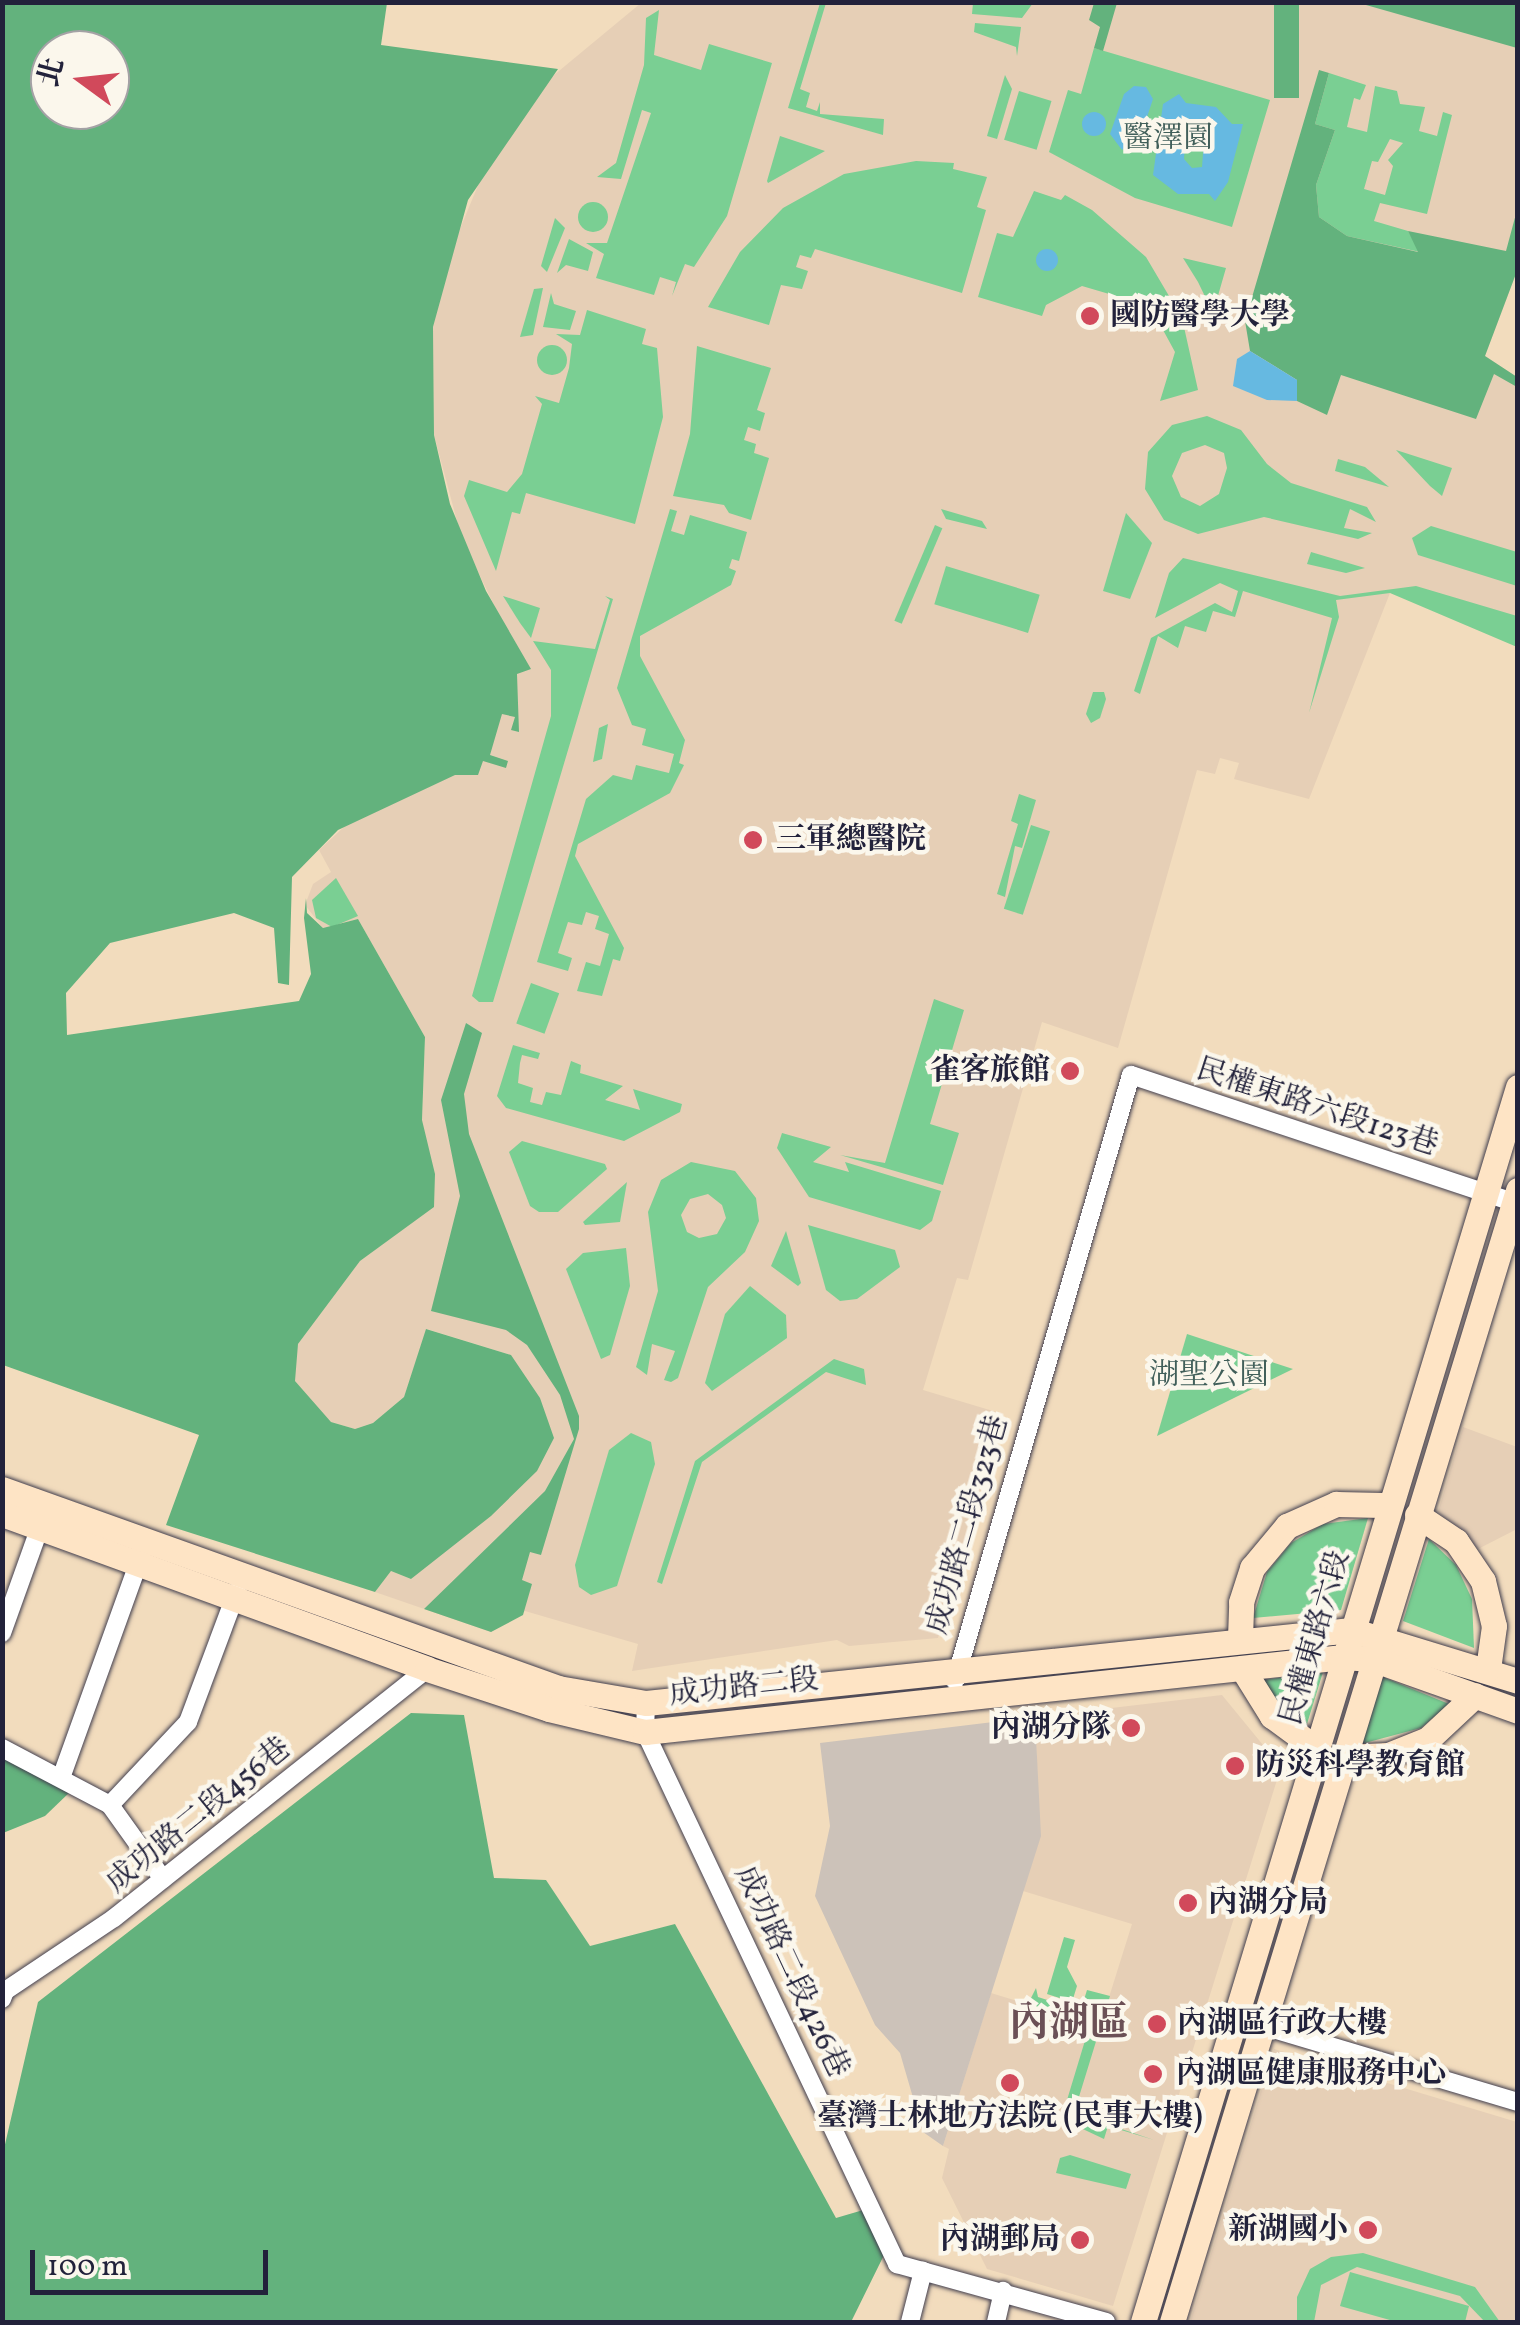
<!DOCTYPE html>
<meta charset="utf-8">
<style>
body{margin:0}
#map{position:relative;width:1520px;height:2325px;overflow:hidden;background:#f2dcbd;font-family:Vollkorn,"Noto Serif TC",serif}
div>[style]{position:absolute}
.built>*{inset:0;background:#e6cfb6}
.industrial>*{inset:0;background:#ccc2b9}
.green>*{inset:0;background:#7acf93;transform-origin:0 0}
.round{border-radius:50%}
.forest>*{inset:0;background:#63b27d;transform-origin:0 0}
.water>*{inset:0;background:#66b9e1}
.roads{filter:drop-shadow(0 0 2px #413e4e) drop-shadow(0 0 2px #413e4e)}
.street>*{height:18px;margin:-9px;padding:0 9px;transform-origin:9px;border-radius:9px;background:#fff}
.secondary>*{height:25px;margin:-12.5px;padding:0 12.5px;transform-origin:12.5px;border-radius:12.5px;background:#fee4c5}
.dots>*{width:28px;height:28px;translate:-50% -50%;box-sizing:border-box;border:5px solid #fbf7ec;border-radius:50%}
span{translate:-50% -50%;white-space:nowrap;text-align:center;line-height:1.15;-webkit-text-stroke:9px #fbf7ec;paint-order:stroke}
.park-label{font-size:30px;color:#415f5a}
.poi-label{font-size:30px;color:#22223b;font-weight:700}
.left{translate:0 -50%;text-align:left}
.right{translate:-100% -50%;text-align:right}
.street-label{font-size:30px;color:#22223b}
.district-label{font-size:40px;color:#6b5056;font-weight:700}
.frame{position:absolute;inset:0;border:5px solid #22223b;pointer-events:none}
.north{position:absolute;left:30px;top:30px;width:100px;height:100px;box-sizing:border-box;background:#fbf7ec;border:2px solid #a4a2a5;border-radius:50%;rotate:285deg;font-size:28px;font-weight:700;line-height:40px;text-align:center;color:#22223b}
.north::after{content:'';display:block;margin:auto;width:35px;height:45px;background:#d1495b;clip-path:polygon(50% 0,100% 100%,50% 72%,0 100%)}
.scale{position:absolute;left:30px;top:2250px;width:238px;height:45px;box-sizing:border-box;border:5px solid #22223b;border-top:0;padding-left:12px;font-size:30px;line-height:35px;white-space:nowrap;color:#22223b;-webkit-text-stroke:8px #fbf7ec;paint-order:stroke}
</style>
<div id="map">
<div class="built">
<div style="clip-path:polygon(641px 3px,1517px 3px,1517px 271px,1485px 356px,1517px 377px,1517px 643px,1401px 591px,1390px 593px,1309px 799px,1234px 779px,1239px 763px,1220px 758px,1215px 774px,1197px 770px,1118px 1048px,1042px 1022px,968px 1280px,957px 1278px,923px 1390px,1003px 1414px,938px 1638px,849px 1646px,837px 1640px,632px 1671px,638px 1644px,525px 1611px,491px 1632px,375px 1592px,391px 1571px,411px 1579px,433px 1559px,511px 1355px,427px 1329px,404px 1397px,373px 1423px,355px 1429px,331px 1422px,310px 1402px,295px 1381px,292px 1363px,298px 1344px,360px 1261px,434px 1206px,422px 1120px,425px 1037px,358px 919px,323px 928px,305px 905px,313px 884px,331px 872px,319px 850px,345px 826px,502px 622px,461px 536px,434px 435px,433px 327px,445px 265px,484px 171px,542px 85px)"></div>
<div style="clip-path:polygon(1463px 1427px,1517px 1447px,1517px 1529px,1478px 1549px,1438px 1512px)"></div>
<div style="clip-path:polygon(1222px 1695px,1281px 1767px,1113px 2306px,987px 2269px,942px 2178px,949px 2149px,943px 2146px,991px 1993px,1100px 2026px,1132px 1924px,1023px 1891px,1040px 1836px,1035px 1717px)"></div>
<div style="clip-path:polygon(1274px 2049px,1517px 2122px,1517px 2322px,1190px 2322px)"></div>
</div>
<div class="industrial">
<div style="clip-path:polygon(1035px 1717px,1041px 1836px,943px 2146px,923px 2132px,900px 2053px,875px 2025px,815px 1896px,830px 1826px,820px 1743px)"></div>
</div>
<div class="green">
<div style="clip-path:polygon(820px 3px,826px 3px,800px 89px,810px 93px,806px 107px,817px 111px,820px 102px,820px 114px,884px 119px,883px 135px,788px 108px)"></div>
<div style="clip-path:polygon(973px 3px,973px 2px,1033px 3px,1022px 18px,972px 14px)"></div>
<div style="clip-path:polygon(659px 10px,654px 55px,701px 70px,709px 44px,772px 63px,727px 216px,694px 267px,685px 264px,672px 296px,676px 282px,660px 277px,654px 295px,596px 278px,604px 254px,586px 243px,607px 243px,651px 113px,642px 110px,621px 179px,597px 177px,616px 163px,644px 65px,646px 18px)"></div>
<div style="clip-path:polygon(975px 23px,1021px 27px,1017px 56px,1016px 47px,974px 32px)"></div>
<div style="clip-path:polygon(1094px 48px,1270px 100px,1232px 227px,1135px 198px,1049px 152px,1068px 90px,1081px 94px)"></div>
<div style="clip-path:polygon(evenodd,1329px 73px,1366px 85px,1360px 100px,1354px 98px,1347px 127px,1367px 132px,1375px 86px,1397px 91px,1400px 104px,1425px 107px,1419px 131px,1437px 136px,1443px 112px,1452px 115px,1427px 214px,1380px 203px,1374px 221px,1408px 231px,1420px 252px,1347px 236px,1319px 217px,1316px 185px,1335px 130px,1315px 124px,1329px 73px,1390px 139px,1403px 143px,1388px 160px,1393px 166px,1385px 195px,1364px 189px,1372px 161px,1378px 162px,1390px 139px)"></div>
<div style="clip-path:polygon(1005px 75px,1012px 89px,997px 139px,987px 136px)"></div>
<div style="left:1019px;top:91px;width:34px;height:51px;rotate:17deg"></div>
<div style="clip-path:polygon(780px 136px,825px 151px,768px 183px,767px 181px)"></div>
<div style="clip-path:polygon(916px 161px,954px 163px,953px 169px,987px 177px,977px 207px,986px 210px,962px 293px,815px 249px,811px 258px,800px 255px,796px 267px,808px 271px,802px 289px,781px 285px,769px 325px,708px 307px,740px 252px,783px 208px,844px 174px)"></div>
<div style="clip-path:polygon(1034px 191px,1061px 200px,1065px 195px,1092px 210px,1146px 257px,1182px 318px,1198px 390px,1160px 401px,1175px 352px,1150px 306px,1082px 286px,1046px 305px,1042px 316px,978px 297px,997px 233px,1013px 237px)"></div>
<div class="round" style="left:578px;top:202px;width:30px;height:30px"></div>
<div style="clip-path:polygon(555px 218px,565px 228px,547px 272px,541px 266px)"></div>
<div style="clip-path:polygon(569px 239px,593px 252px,588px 271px,566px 265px,557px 273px)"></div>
<div style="clip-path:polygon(1183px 258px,1226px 268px,1213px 313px,1198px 282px)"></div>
<div style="clip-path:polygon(543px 288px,533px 335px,520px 337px,534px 289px)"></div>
<div style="clip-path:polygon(551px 293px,554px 304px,576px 311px,570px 330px,543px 327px)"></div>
<div style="clip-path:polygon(587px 310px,646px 329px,642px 344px,657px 348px,663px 417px,635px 524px,526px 493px,520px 514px,512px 512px,496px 571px,464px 496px,469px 480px,507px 492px,522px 474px,542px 404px,535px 396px,559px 403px,569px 368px,572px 344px,556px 334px,580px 335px)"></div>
<div class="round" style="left:537px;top:345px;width:30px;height:30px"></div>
<div style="clip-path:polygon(697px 346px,771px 368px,757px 410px,765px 413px,760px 431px,748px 427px,744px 440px,756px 444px,754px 453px,769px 458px,751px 520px,729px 513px,724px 505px,673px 496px,690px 434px)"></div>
<div style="clip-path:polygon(evenodd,1207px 416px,1241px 430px,1267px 464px,1291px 483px,1367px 507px,1376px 522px,1350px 509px,1344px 528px,1372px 533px,1358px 539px,1264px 517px,1198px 534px,1164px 520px,1145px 489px,1148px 452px,1172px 425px,1207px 416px,1205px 445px,1224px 453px,1227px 468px,1219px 494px,1200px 506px,1181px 497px,1172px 476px,1182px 453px,1205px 445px)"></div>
<div style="clip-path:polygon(1396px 450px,1452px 468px,1442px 496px,1430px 486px)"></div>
<div style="clip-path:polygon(1338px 459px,1365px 467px,1389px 487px,1335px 471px)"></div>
<div style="clip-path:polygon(670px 509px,677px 511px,671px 531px,684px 535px,690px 515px,747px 532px,739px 561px,732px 559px,729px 568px,736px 571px,731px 585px,640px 636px,640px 656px,685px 740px,679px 763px,684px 765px,670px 793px,578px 844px,575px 856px,624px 948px,620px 961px,613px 959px,602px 996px,577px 991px,586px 962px,600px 966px,609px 934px,595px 929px,599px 916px,586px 912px,582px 925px,568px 922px,558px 953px,572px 958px,568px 971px,537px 962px,586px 799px,613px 775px,632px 780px,636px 765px,669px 773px,674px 754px,642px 745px,646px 729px,632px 725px,617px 688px)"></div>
<div style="clip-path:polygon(941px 509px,982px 521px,987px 529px,946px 519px)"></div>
<div style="clip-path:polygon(1126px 513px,1152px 543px,1130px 599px,1103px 591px)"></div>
<div style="left:935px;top:525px;width:8px;height:104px;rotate:23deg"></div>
<div style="clip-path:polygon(1431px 526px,1517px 552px,1517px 586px,1418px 555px,1412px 538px)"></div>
<div style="clip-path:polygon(1311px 552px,1365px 568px,1346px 573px,1307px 564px)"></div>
<div style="clip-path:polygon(1183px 558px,1340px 596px,1416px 586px,1517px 616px,1517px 647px,1390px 593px,1336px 600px,1339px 617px,1309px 713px,1332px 618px,1243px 591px,1235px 617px,1213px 611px,1206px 632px,1185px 626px,1178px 648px,1158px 636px,1140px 694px,1134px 691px,1151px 638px,1215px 603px,1232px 612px,1238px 591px,1220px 583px,1155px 618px,1169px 573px)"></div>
<div style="left:946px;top:566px;width:98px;height:40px;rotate:17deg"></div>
<div style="clip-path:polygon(503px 596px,540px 608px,531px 638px,520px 623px)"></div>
<div style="clip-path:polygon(605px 596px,613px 599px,493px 1002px,479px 1002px,472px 996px,551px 716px,551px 670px,533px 641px,595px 649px,610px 600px)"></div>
<div style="clip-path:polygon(1093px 692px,1104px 692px,1106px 699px,1100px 718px,1091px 723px,1086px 714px)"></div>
<div style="clip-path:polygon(608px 724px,602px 759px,593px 762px,599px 728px)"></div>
<div style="clip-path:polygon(1019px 794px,1036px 800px,1022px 848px,1015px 846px,1005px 897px,997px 894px,1018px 824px,1011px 821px)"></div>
<div style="left:1031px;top:825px;width:20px;height:88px;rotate:18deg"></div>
<div style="clip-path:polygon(336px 878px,358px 916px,332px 927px,316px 918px,312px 900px)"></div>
<div style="left:531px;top:983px;width:30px;height:43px;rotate:20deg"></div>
<div style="clip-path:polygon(934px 999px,964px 1010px,930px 1124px,959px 1133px,943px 1185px,840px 1155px,885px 1163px)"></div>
<div style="clip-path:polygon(513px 1045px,540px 1053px,538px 1059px,522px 1055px,520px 1063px,518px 1083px,533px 1088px,530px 1102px,542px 1105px,546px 1092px,561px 1095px,571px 1061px,581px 1065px,580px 1073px,623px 1086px,605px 1100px,640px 1110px,633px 1089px,682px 1104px,680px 1112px,624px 1141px,506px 1108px,497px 1096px)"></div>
<div style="clip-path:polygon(782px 1133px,831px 1147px,813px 1162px,849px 1172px,845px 1162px,941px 1191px,932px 1221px,920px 1230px,809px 1197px,777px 1148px)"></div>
<div style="clip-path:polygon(522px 1141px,605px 1164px,607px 1169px,558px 1212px,539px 1212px,530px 1206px,509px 1152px)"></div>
<div style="clip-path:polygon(evenodd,691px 1162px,735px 1171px,756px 1198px,759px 1221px,745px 1252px,708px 1287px,678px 1378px,671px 1382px,664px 1380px,675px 1351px,652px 1344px,647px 1375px,636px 1367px,658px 1291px,648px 1212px,661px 1180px,691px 1162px,708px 1194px,722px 1205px,726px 1218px,717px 1234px,699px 1238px,687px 1232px,681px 1215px,690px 1199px,708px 1194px)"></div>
<div style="clip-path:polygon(627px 1182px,620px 1222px,585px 1225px,583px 1222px)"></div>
<div style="clip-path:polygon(808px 1225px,895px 1250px,900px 1267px,857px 1299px,840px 1301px,826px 1290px)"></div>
<div style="clip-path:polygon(786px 1231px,801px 1283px,798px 1286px,771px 1266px)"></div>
<div style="clip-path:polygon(626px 1248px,630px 1286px,610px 1355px,601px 1359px,566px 1269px,583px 1253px)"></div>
<div style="clip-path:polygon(750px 1286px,786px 1315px,787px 1338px,712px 1391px,705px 1383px,725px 1314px)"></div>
<div style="clip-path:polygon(1187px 1334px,1293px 1369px,1157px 1436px)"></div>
<div style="clip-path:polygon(834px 1359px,864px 1369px,866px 1385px,826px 1372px,702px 1462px,662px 1584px,657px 1582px,695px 1461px)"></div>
<div style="clip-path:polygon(631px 1433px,651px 1442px,655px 1464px,617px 1586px,591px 1595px,579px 1587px,575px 1565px,609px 1450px)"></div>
<div style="clip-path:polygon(1368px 1518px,1341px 1610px,1253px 1618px,1267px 1572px,1291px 1543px,1323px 1524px)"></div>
<div style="clip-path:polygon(1429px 1539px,1456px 1565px,1472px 1599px,1474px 1648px,1403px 1621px)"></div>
<div style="clip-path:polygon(1323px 1672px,1306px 1727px,1283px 1710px,1262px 1680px)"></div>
<div style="clip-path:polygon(1383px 1677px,1449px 1704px,1421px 1728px,1361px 1744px)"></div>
<div style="clip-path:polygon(1064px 1937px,1075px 1940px,1067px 1967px,1077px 1986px,1072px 2002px,1047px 1994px)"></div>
<div style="clip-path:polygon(1036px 1988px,1038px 1997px,1066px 2006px,1063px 2015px,1028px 2004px)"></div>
<div style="clip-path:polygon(1087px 1990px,1110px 1996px,1074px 2113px,1154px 2140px,1108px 2126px,1104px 2139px,1070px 2123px,1073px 2102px,1067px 2100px,1090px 2024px,1078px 2019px)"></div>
<div style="clip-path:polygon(1070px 2155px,1131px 2174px,1126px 2189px,1056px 2173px,1060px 2158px)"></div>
<div style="clip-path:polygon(1363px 2253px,1475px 2287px,1500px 2322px,1485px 2322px,1460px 2296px,1357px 2267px,1321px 2285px,1314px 2322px,1297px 2322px,1297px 2297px,1310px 2269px,1331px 2257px)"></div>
<div style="clip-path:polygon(1350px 2272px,1469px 2306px,1465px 2322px,1397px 2322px,1340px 2306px)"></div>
</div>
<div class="forest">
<div style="clip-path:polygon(evenodd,3px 2px,387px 3px,381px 45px,558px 69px,468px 200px,433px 327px,434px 435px,450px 504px,486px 591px,531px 669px,517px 674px,519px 732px,511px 730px,515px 717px,502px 714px,490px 755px,508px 761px,506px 768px,483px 761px,478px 775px,455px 775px,338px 830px,292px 877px,289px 985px,278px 983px,274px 928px,234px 913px,110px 943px,66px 993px,67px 1035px,299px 1001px,311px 974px,304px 918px,306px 898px,307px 913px,323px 928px,358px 919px,425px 1037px,422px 1120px,435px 1174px,434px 1207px,360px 1261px,298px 1344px,295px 1381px,331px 1422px,355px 1429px,373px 1423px,404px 1397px,426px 1329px,511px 1355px,540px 1398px,554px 1438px,537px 1471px,491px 1516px,411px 1579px,391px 1571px,375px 1592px,166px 1525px,199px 1435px,3px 1365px,3px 2px,110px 50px,110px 110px,50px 110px,50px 50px,110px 50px)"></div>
<div style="clip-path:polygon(1094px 3px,1117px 3px,1103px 51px,1094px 48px,1100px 27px,1089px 20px)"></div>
<div style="left:1274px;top:3px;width:25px;height:95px"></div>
<div style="clip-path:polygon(1359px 3px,1517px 3px,1517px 48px)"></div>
<div style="clip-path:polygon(1319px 70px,1329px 73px,1315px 124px,1335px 130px,1316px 185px,1319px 217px,1347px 236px,1418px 252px,1408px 231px,1506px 251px,1517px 210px,1517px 271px,1485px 356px,1517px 377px,1517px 387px,1494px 374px,1476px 419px,1341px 375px,1327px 415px,1297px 401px,1297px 380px,1250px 351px,1245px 321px)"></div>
<div style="clip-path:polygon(466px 1023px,482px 1033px,464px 1094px,469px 1134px,579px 1416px,579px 1429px,541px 1555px,530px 1552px,522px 1580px,532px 1584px,523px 1615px,491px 1632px,424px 1609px,545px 1491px,574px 1439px,560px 1395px,527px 1345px,506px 1330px,431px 1311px,460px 1196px,441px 1100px)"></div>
<div style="clip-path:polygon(411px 1713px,464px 1715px,494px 1878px,546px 1880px,590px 1946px,675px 1924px,836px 2218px,870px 2208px,885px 2253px,851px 2322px,3px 2322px,3px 2153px,38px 2002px)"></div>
<div style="clip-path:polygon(2px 1754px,72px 1790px,45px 1816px,3px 1833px)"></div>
</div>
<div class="water">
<div style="clip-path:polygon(1134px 86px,1146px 87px,1153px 99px,1141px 135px,1122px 150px,1110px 134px,1124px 94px)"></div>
<div style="clip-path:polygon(evenodd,1179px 94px,1186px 103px,1216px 107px,1232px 124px,1243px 124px,1228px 182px,1215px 201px,1209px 194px,1178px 194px,1153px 175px,1163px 104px,1179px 94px,1186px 131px,1204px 139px,1202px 167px,1192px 168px,1184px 159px,1186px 131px)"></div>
<div class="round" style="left:1082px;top:112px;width:24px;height:24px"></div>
<div class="round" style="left:1036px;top:249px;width:22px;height:22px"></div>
<div style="clip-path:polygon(1250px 351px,1297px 380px,1297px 401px,1267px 400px,1233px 386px,1237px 359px)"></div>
</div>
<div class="roads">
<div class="street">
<div style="left:2px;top:1633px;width:113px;rotate:-70.3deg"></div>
<div style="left:955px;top:1681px;width:631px;rotate:-73.81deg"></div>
<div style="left:1131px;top:1075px;width:408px;rotate:18.4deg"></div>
<div style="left:646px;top:1703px;width:29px;rotate:92deg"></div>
<div style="left:645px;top:1732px;width:589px;rotate:64.65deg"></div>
<div style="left:897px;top:2264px;width:217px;rotate:15.5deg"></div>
<div style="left:2px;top:1748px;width:122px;rotate:27.8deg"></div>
<div style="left:110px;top:1805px;width:91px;rotate:54.4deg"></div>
<div style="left:61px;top:1778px;width:239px;rotate:-70.2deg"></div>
<div style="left:110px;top:1805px;width:114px;rotate:-46.8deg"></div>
<div style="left:188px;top:1722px;width:140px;rotate:-69.5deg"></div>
<div style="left:2px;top:1999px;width:9px;rotate:-69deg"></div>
<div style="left:5px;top:1991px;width:131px;rotate:-33.8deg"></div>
<div style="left:114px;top:1918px;width:400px;rotate:-38.5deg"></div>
<div style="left:1263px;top:2026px;width:266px;rotate:16.6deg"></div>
<div style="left:910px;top:2322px;width:53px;rotate:-75.7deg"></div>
<div style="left:996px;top:2322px;width:32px;rotate:-77deg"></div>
</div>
<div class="secondary">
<div style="left:2px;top:1489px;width:591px;rotate:19.69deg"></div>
<div style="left:558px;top:1688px;width:89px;rotate:9.7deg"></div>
<div style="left:646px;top:1703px;width:709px;rotate:-5.91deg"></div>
<div style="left:1351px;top:1630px;width:175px;rotate:17deg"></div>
<div style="left:2px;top:1514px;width:452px;rotate:20deg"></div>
<div style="left:427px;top:1669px;width:128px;rotate:18.2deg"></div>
<div style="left:549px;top:1709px;width:99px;rotate:13.5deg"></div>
<div style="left:645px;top:1732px;width:702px;rotate:-6.13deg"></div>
<div style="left:1343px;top:1657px;width:29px;rotate:4deg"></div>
<div style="left:1372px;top:1659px;width:155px;rotate:19.6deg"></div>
<div style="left:1417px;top:1515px;width:47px;rotate:33.7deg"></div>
<div style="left:1456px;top:1541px;width:48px;rotate:56deg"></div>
<div style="left:1483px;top:1581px;width:46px;rotate:76.3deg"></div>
<div style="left:1494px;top:1626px;width:43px;rotate:97.9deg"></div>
<div style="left:1240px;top:1638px;width:36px;rotate:-88deg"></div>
<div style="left:1241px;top:1602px;width:36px;rotate:-72deg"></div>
<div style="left:1252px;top:1568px;width:55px;rotate:-50.2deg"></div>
<div style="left:1287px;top:1526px;width:54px;rotate:-24.2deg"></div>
<div style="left:1336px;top:1504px;width:54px;rotate:1.1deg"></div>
<div style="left:1242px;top:1668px;width:57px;rotate:58deg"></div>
<div style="left:1272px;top:1716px;width:56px;rotate:36.3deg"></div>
<div style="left:1345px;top:1757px;width:43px;rotate:-2.7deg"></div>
<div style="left:1388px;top:1755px;width:43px;rotate:-21.8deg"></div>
<div style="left:1428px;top:1739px;width:64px;rotate:-43.1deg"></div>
<div style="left:1143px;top:2322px;width:1291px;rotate:-73.11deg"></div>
<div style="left:1172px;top:2322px;width:1184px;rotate:-73deg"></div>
</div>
</div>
<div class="dots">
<div style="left:1090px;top:316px;background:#d1495b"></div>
<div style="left:753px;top:840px;background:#d1495b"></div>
<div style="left:1070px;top:1071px;background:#d1495b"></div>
<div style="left:1131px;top:1728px;background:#d1495b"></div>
<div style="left:1235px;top:1766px;background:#d1495b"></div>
<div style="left:1188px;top:1903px;background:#d1495b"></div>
<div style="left:1157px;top:2024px;background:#d1495b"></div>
<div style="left:1153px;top:2074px;background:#d1495b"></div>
<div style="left:1010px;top:2083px;background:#d1495b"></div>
<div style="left:1368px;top:2230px;background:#d1495b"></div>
<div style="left:1080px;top:2240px;background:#d1495b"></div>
</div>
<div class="park-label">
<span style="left:1168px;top:139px">醫澤園</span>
<span style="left:1209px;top:1376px">湖聖公園</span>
</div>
<div class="poi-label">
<span class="left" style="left:1110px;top:316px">國防醫學大學</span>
<span class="left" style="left:776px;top:840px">三軍總醫院</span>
<span class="right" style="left:1050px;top:1071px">雀客旅館</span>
<span class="right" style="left:1111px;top:1728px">內湖分隊</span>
<span class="left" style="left:1255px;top:1766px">防災科學教育館</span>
<span class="left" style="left:1208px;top:1903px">內湖分局</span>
<span class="left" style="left:1177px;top:2024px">內湖區行政大樓</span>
<span class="left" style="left:1176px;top:2074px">內湖區健康服務中心</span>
<span style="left:1010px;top:2117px">臺灣士林地方法院 (民事大樓)</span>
<span class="right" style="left:1348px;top:2230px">新湖國小</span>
<span class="right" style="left:1060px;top:2240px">內湖郵局</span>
</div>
<div class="street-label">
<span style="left:1317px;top:1108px;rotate:18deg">民權東路六段123巷</span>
<span style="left:968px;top:1525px;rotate:-74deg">成功路二段323巷</span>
<span style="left:1316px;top:1638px;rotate:-74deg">民權東路六段</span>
<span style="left:744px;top:1688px;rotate:-6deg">成功路二段</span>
<span style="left:199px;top:1816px;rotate:-39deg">成功路二段456巷</span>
<span style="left:791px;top:1972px;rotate:65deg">成功路二段426巷</span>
</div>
<div class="district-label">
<span style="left:1069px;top:2025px">內湖區</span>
</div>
<div class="frame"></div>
<div class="north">北</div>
<div class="scale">100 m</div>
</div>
